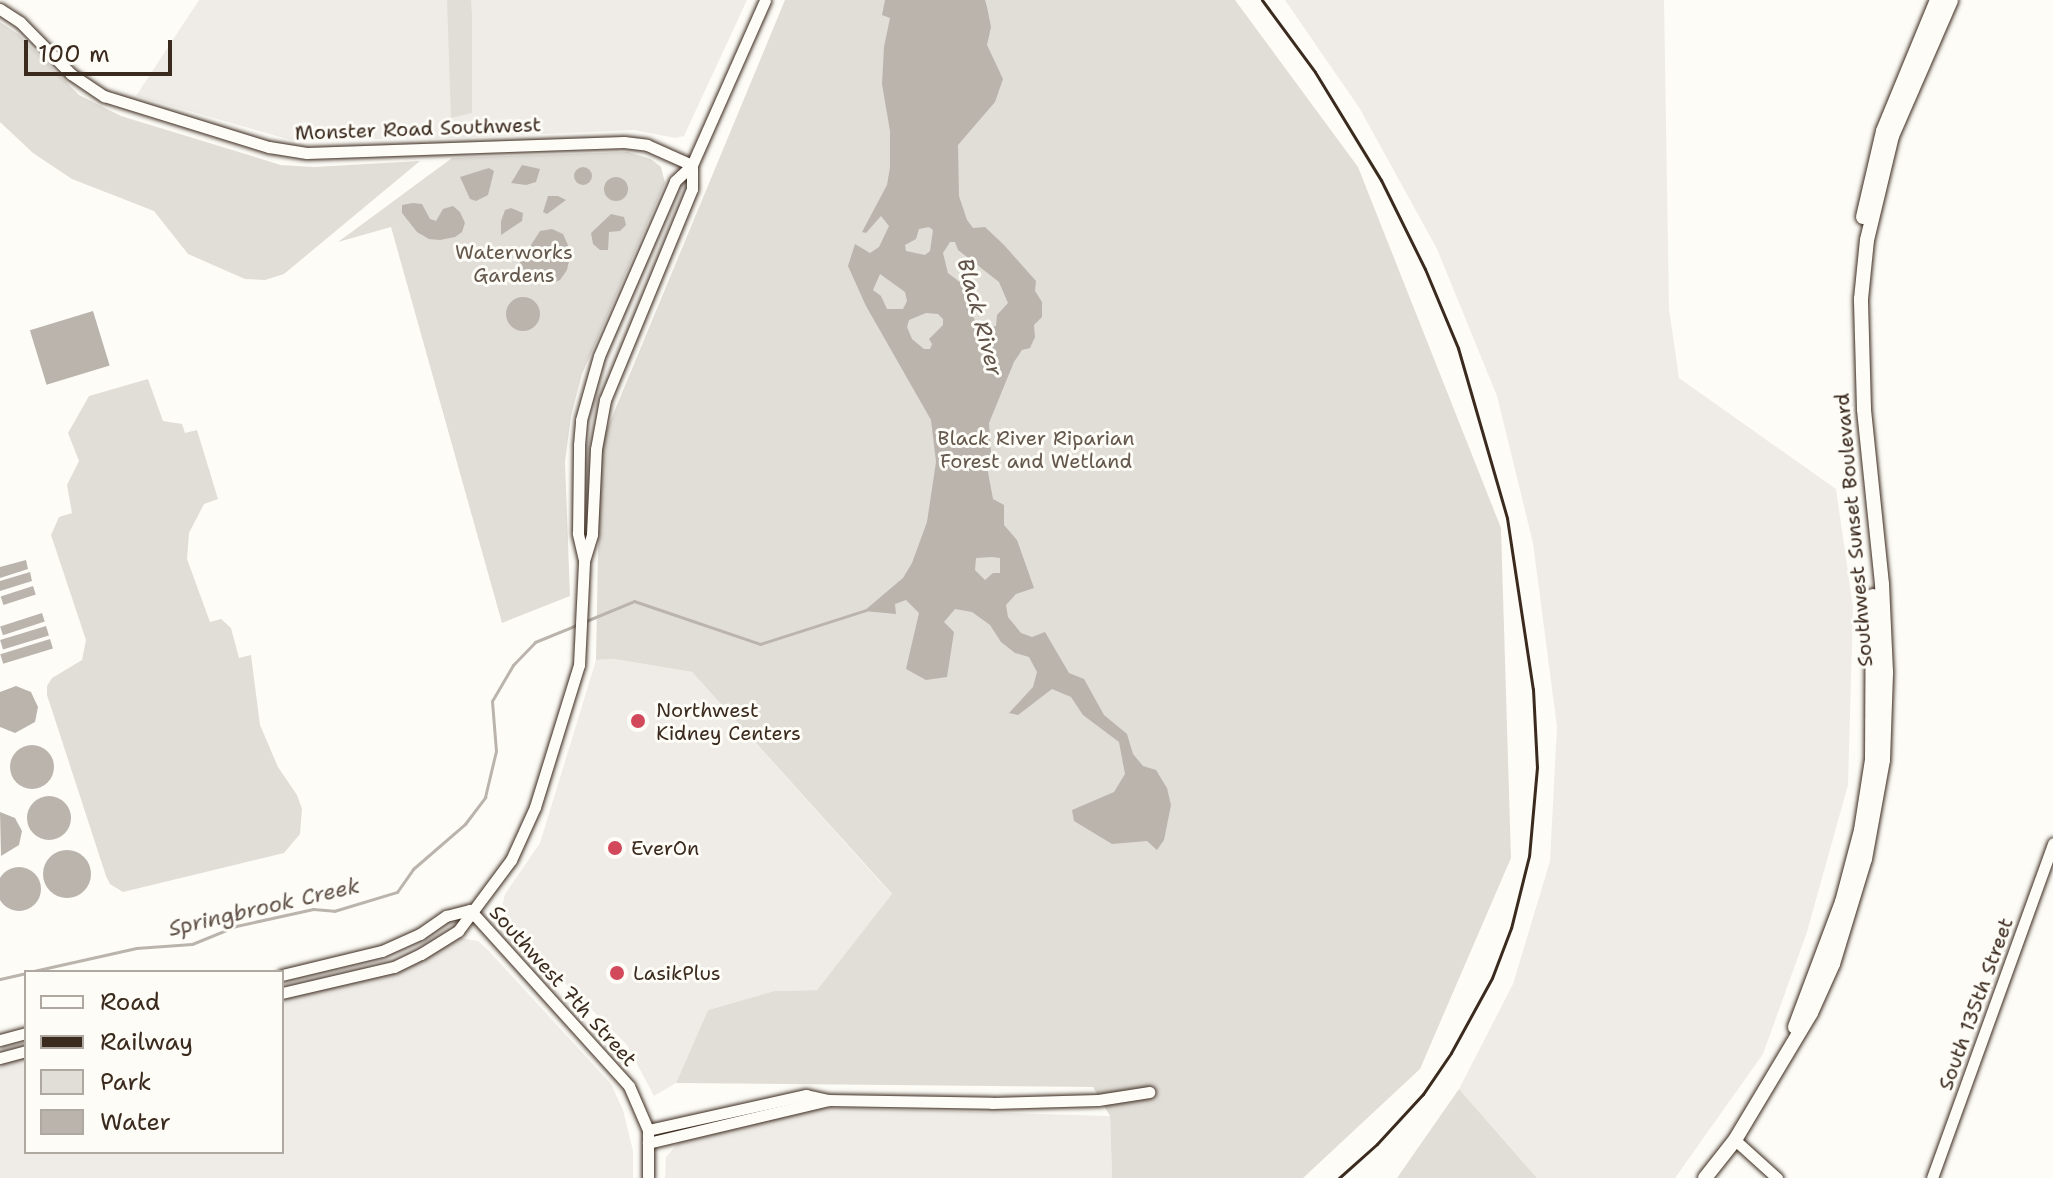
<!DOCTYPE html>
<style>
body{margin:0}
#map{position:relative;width:2053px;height:1178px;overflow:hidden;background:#fdfcf7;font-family:"Shantell Sans",sans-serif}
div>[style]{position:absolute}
.built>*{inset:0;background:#efece7}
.green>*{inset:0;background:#e1ded7}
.water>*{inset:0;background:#bbb4ad;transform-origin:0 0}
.round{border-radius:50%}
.stream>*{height:3px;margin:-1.5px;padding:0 1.5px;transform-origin:1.5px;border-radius:1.5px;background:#bbb4ad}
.roads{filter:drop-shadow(0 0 2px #3b2a1e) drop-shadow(0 0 2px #3b2a1e)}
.minor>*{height:11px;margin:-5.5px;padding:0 5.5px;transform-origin:5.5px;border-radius:5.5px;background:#fdfcf7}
.major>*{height:14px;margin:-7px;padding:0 7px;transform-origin:7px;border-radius:7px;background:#fdfcf7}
.rail>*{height:3px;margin:-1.5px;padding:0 1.5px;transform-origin:1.5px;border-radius:1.5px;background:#3b2a1e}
.dots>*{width:22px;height:22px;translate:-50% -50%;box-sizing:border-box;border:4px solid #fdfcf7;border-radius:50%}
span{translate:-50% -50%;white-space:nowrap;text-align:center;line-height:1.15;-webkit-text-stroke:6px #fdfcf7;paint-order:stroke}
.street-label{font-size:20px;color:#3b2a1e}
.park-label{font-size:20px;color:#64574c}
.poi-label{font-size:20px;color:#3b2a1e}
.left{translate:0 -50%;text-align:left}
.water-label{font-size:22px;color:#615349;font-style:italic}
.legend{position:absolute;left:24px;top:970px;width:260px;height:184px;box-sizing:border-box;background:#fdfcf7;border:2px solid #afa8a0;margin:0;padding:10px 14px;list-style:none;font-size:24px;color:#3b2a1e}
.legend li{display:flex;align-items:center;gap:16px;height:40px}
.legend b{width:40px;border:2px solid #afa8a0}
.scale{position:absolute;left:24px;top:40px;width:148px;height:36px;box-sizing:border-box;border:4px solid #3b2a1e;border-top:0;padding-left:10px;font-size:24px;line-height:28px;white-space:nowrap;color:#3b2a1e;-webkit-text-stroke:6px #fdfcf7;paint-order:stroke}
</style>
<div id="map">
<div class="built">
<div style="clip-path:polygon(199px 0,747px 0,684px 136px,675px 138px,634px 130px,451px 138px,291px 140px,136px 96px)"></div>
<div style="clip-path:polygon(1285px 0,1664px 0,1669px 309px,1679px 378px,1836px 489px,1853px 607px,1848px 785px,1807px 932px,1763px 1054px,1675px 1178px,1537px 1178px,1459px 1089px,1513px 984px,1550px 861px,1557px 727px,1533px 543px,1497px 396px,1437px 249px,1360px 109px)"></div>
<div style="clip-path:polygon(614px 659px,692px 672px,892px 895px,817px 990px,774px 991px,708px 1010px,676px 1083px,654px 1096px,627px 1045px,506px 924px,502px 907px,505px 894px,540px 843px,596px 660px)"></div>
<div style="clip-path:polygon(461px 938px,478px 941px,488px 950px,611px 1084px,623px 1110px,633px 1151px,633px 1178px,0 1178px,0 1062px,26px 1055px,26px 1152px,282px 1152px,282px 998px,378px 977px,408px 966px)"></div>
<div style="clip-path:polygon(808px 1107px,1110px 1116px,1112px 1178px,665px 1178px,666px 1157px,681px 1140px)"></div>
</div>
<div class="green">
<div style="clip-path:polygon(447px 0,471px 0,472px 15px,472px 113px,451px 118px)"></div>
<div style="clip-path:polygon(785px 0,1235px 0,1358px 167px,1501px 528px,1511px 858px,1420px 1069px,1303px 1178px,1112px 1178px,1110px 1116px,1093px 1087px,676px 1083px,708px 1010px,774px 991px,817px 990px,892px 894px,692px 672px,614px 659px,596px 660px,600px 446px)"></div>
<div style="clip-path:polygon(0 22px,18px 34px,79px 95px,121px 116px,281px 165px,314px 167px,420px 161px,284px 274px,265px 280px,245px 279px,188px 254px,154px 211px,72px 179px,33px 153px,0 122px)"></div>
<div style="clip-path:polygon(628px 152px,651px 159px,661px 167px,665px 183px,582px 374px,571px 416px,565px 462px,570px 596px,502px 623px,391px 227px,338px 242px,452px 158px)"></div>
<div style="clip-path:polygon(148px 379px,163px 421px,182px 424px,185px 433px,197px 430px,218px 499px,204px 504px,189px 533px,187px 559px,210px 622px,221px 619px,231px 628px,239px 658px,251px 655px,260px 725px,278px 767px,297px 795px,302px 809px,300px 834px,284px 853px,123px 892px,110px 884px,106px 876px,47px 695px,47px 686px,52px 678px,82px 660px,86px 640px,51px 535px,59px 517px,72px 513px,67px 485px,79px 461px,68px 433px,89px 396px)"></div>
<div style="clip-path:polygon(1459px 1089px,1537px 1178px,1397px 1178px)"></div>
</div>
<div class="water">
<div style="clip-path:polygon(evenodd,885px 0,985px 0,987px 7px,991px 27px,987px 45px,1003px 79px,995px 102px,958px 145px,959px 196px,967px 220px,973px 228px,985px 227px,1004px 245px,1036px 281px,1035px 291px,1042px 302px,1042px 317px,1034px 325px,1035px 337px,1030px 348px,1022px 350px,1014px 362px,989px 423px,991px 453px,987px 467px,993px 499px,1004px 505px,1004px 525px,1017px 540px,1034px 588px,1016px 594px,1006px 605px,1008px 617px,1021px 633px,1032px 637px,1045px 632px,1069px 673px,1084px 679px,1104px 715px,1127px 734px,1133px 754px,1143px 766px,1156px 770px,1167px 788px,1171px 805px,1164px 840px,1157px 850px,1147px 841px,1112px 844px,1074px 821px,1072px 810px,1114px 792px,1125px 774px,1119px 742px,1083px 715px,1071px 697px,1052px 689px,1018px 715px,1009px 713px,1033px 687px,1037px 672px,1029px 657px,1015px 653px,1001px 642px,990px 625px,972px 612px,955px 609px,944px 622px,954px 632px,947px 677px,926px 680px,906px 669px,919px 613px,906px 600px,895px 604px,896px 614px,864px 611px,903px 578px,912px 563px,927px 522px,936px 462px,931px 420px,866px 306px,848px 266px,855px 244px,870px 253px,879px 247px,889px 226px,881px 216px,866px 233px,862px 232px,887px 185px,890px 167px,890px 131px,882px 84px,884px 47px,890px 18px,882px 15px,885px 0,929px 227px,933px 230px,930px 251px,925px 255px,906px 251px,905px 245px,916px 239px,919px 229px,929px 227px,885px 0,950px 242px,955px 242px,958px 250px,999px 282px,1008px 303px,997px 315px,996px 326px,979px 329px,968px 306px,970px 290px,948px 273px,943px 253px,950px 242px,885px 0,880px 274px,905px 292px,907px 301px,903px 309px,887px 309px,881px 296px,873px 290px,880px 274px,885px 0,926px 313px,938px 314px,943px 319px,943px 325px,929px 339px,932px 344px,930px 349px,924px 349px,912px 339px,907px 327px,909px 320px,926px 313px,885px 0,992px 557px,1000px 558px,1000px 573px,993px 573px,985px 580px,975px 570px,976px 558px,992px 557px)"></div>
<div style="clip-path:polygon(522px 165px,540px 169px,536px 182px,526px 185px,511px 183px)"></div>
<div class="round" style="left:574px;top:167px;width:18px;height:18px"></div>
<div style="clip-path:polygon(489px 168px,494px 171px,488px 195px,476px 201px,470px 199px,460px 177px)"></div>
<div class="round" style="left:604px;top:177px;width:24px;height:24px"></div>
<div style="clip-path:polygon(548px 196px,558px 196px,566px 200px,547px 214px,543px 212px)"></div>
<div style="clip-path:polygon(413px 203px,422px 204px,430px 219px,436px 221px,443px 209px,453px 206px,460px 212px,465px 223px,462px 232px,455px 237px,440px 240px,429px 239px,417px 232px,402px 213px,402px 205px)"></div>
<div style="clip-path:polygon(511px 208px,523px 213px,522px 221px,501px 235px,501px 221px,505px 210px)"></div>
<div style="clip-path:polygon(611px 214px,624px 217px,626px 225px,620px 231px,609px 232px,608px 250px,600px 250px,593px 244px,591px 233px)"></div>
<div style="clip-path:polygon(552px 229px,563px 234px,571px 252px,567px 270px,560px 280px,548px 285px,525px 273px,520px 262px,540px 231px)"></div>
<div class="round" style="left:506px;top:297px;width:34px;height:34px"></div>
<div style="left:93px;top:311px;width:57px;height:66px;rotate:73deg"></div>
<div style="clip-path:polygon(26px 560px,28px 569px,0 578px,0 567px)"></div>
<div style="clip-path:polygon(30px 572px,32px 581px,0 591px,0 581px)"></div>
<div style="left:33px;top:586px;width:9px;height:34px;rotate:72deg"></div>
<div style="left:42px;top:613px;width:9px;height:44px;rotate:72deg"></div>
<div style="left:46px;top:626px;width:10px;height:48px;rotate:73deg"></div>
<div style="left:50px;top:639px;width:10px;height:52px;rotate:73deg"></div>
<div style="clip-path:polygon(16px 686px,31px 692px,38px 707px,35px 722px,15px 733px,0 727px,0 692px)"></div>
<div class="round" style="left:10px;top:745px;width:44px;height:44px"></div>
<div class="round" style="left:27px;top:796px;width:44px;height:44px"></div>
<div style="clip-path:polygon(0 812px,15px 818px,22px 831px,19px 845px,1px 856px)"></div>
<div class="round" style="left:43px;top:850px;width:48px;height:48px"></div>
<div class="round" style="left:-3px;top:867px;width:44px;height:44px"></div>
</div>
<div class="stream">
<div style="left:586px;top:621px;width:52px;rotate:-22.6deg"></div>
<div style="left:634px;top:601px;width:133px;rotate:18.8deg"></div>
<div style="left:760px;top:644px;width:111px;rotate:-17.8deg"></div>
<div style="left:29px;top:972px;width:110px;rotate:-12.6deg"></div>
<div style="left:136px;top:948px;width:56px;rotate:-4.1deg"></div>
<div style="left:192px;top:944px;width:48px;rotate:-22.2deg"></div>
<div style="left:236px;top:926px;width:79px;rotate:-12.4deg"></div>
<div style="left:313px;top:909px;width:21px;rotate:5deg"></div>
<div style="left:334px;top:911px;width:66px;rotate:-16.8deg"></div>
<div style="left:397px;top:892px;width:28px;rotate:-55deg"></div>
<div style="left:413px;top:869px;width:69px;rotate:-40.9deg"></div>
<div style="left:465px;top:824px;width:34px;rotate:-53deg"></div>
<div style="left:485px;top:797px;width:47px;rotate:-76.6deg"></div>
<div style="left:496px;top:751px;width:50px;rotate:-94.6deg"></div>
<div style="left:492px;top:701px;width:42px;rotate:-59.7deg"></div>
<div style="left:513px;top:665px;width:32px;rotate:-46deg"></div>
<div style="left:535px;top:642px;width:48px;rotate:-22.2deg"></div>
<div style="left:0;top:979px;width:27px;rotate:-13deg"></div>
</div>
<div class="roads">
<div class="minor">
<div style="left:0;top:9px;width:24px;rotate:33deg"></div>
<div style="left:20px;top:22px;width:73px;rotate:45.6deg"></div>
<div style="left:71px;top:74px;width:40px;rotate:34deg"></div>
<div style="left:104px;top:96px;width:173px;rotate:17.2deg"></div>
<div style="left:269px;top:147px;width:38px;rotate:9deg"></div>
<div style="left:307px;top:153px;width:317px;rotate:-2deg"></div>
<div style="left:624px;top:142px;width:23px;rotate:7deg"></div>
<div style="left:647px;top:145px;width:49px;rotate:24deg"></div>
<div style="left:584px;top:560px;width:28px;rotate:-103deg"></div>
<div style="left:578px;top:533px;width:88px;rotate:-89.3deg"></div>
<div style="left:579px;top:445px;width:25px;rotate:-85deg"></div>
<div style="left:581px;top:420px;width:66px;rotate:-74.3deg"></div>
<div style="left:599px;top:356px;width:191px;rotate:-66.5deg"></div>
<div style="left:675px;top:181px;width:23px;rotate:-43deg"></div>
<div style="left:692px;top:165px;width:180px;rotate:-66.1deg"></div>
<div style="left:470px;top:910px;width:237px;rotate:47.9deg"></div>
<div style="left:629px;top:1086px;width:48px;rotate:66.6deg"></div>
<div style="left:648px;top:1130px;width:48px;rotate:90deg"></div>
<div style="left:282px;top:975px;width:103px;rotate:-13.5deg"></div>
<div style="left:382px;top:951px;width:42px;rotate:-24.1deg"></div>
<div style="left:420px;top:934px;width:32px;rotate:-35deg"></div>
<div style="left:446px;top:916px;width:25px;rotate:-14deg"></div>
<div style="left:282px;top:993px;width:115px;rotate:-13.1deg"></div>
<div style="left:394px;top:967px;width:30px;rotate:-26deg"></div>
<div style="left:421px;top:954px;width:44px;rotate:-31.9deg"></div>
<div style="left:458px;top:931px;width:89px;rotate:-53.3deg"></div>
<div style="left:511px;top:860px;width:58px;rotate:-65.6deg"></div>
<div style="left:535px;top:807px;width:149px;rotate:-72.8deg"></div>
<div style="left:579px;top:665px;width:104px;rotate:-87.2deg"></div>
<div style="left:584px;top:561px;width:28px;rotate:-73deg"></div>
<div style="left:592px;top:534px;width:85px;rotate:-87.3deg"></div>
<div style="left:596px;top:449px;width:50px;rotate:-79.6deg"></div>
<div style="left:605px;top:400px;width:228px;rotate:-67.6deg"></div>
<div style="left:692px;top:189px;width:24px;rotate:-90deg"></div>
<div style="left:0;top:1040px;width:27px;rotate:-15deg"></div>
<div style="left:0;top:1058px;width:27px;rotate:-15deg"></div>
<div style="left:648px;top:1130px;width:162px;rotate:-12.5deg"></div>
<div style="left:806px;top:1095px;width:23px;rotate:13deg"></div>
<div style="left:828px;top:1100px;width:164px;rotate:1deg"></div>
<div style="left:992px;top:1103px;width:106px;rotate:-1.6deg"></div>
<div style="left:1098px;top:1100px;width:52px;rotate:-8.9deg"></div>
<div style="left:1735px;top:1140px;width:57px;rotate:42.1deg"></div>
<div style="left:648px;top:1143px;width:185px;rotate:-13.4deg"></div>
<div style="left:1932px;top:1178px;width:356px;rotate:-70.1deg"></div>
</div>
<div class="major">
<div style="left:1863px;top:217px;width:88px;rotate:-76.9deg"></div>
<div style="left:1883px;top:131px;width:142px;rotate:-67.6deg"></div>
<div style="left:1795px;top:1027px;width:134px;rotate:-69.4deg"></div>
<div style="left:1842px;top:902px;width:74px;rotate:-75.2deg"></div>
<div style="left:1861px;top:830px;width:71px;rotate:-81.1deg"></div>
<div style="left:1872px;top:760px;width:164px;rotate:-89.7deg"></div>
<div style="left:1705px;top:1178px;width:48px;rotate:-51.7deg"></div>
<div style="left:1735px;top:1140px;width:148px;rotate:-59.1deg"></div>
<div style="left:1811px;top:1013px;width:54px;rotate:-65.8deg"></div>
<div style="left:1833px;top:964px;width:110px;rotate:-73.1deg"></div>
<div style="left:1865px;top:859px;width:101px;rotate:-79.7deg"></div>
<div style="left:1883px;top:760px;width:88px;rotate:-88deg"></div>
<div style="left:1886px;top:672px;width:88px;rotate:-92.6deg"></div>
<div style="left:1882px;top:584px;width:176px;rotate:-95.9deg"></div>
<div style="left:1864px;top:409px;width:110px;rotate:-91.6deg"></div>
<div style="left:1861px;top:299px;width:59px;rotate:-84.2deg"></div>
<div style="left:1867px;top:240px;width:107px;rotate:-76.5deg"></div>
<div style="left:1892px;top:136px;width:148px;rotate:-66.5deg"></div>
</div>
</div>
<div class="rail">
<div style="left:1262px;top:0;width:89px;rotate:53.6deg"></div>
<div style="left:1315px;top:72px;width:127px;rotate:58.6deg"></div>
<div style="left:1381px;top:180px;width:99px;rotate:63.7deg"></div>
<div style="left:1425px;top:269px;width:86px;rotate:67.3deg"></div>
<div style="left:1458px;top:348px;width:177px;rotate:73.9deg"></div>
<div style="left:1507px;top:518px;width:173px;rotate:81.4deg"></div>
<div style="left:1533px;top:689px;width:78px;rotate:87.1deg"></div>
<div style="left:1537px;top:767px;width:89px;rotate:95.1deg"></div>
<div style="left:1529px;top:856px;width:74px;rotate:104deg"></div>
<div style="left:1511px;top:928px;width:53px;rotate:110.8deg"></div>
<div style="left:1492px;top:978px;width:85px;rotate:118.7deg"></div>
<div style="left:1451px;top:1053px;width:50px;rotate:124.3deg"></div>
<div style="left:1423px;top:1094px;width:68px;rotate:132.6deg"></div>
<div style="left:1377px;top:1144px;width:51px;rotate:138.2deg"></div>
</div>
<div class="dots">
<div style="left:638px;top:721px;background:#d1495b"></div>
<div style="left:615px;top:848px;background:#d1495b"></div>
<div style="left:617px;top:973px;background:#d1495b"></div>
</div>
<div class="street-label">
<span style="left:418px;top:129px;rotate:-2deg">Monster Road Southwest</span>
<span style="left:1854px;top:530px;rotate:-95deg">Southwest Sunset Boulevard</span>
<span style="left:563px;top:986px;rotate:48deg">Southwest 7th Street</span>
<span style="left:1976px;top:1004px;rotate:-70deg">South 135th Street</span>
</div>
<div class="park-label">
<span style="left:514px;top:264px">Waterworks<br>Gardens</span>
<span style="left:1036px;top:450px">Black River Riparian<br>Forest and Wetland</span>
</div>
<div class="poi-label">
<span class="left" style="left:656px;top:722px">Northwest<br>Kidney Centers</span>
<span class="left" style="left:631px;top:848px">EverOn</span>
<span class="left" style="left:633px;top:973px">LasikPlus</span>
</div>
<div class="water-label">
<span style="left:980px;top:317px;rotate:75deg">Black River</span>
<span style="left:264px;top:907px;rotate:-13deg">Springbrook Creek</span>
</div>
<ul class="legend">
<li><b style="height:10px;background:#fdfcf7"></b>Road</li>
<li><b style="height:10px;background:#3b2a1e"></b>Railway</li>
<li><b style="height:22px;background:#e1ded7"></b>Park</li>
<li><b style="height:22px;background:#bbb4ad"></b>Water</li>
</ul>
<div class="scale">100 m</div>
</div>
